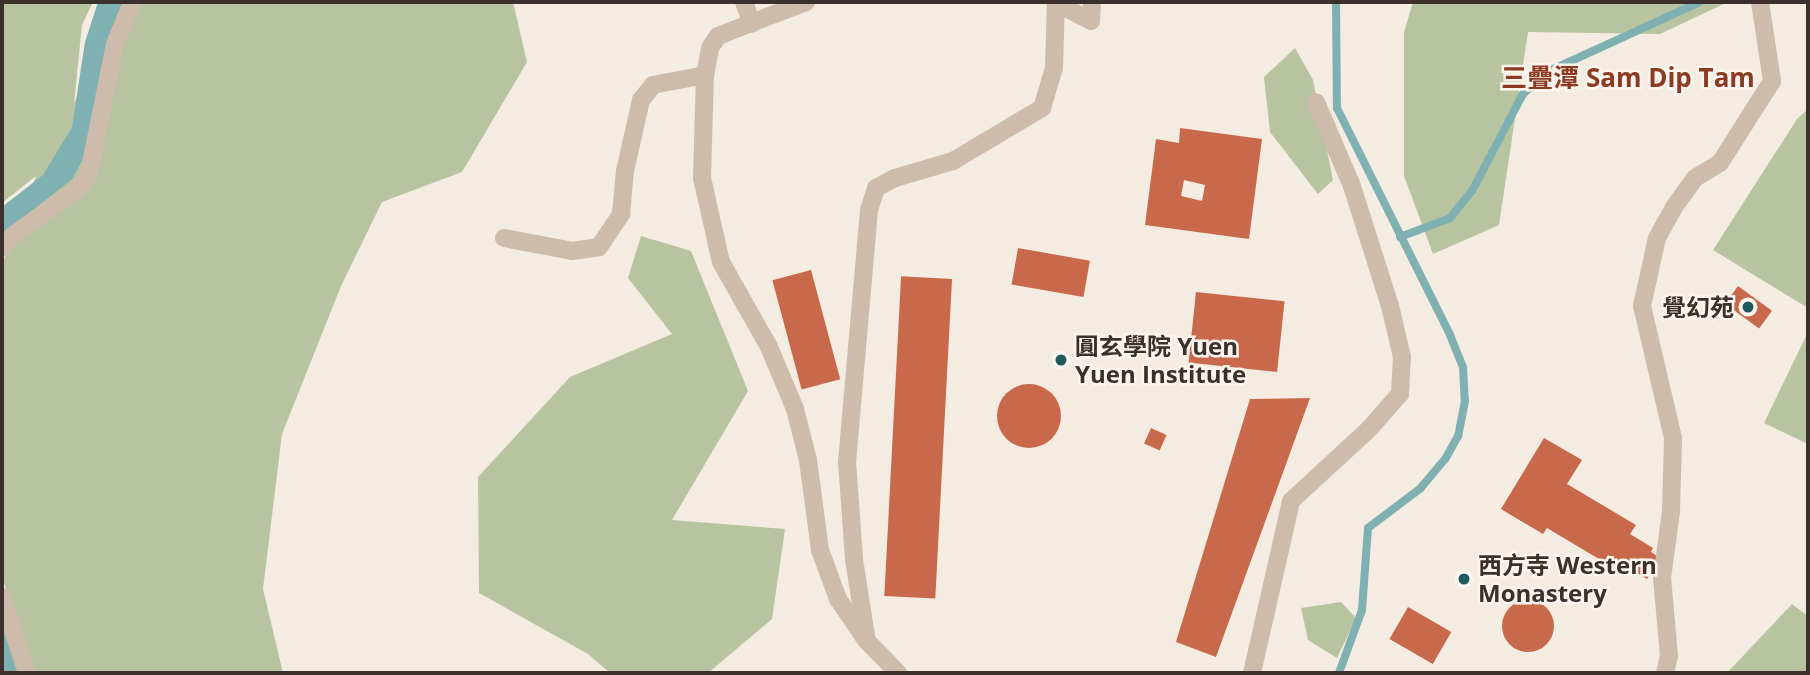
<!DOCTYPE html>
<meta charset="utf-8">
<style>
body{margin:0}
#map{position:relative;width:1810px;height:675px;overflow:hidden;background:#f4ebe1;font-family:"Open Sans","Noto Sans TC",sans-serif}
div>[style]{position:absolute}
.green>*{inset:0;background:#b8c4a0}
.water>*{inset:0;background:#7fb0b2}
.stream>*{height:8px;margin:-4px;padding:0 4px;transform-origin:4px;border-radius:4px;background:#7fb0b2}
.building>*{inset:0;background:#c8694b;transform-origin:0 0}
.round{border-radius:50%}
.minor>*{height:18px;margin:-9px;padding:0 9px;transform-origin:9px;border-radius:9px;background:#cdbbac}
.dots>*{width:19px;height:19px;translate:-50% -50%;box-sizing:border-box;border:4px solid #fbf5ee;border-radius:50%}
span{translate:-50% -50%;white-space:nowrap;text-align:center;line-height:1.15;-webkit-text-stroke:5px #fbf5ee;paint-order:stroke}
.poi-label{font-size:24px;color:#3b302b;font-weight:700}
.right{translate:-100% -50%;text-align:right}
.left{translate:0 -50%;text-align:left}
.neighbourhood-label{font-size:26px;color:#8c3b22;font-weight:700}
.frame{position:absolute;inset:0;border:4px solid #3b302b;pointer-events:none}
</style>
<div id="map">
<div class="green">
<div style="clip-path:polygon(2px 2px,93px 2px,82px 25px,74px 103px,126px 2px,513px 2px,527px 62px,462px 172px,382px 202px,341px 286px,282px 434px,263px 589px,283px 673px,32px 673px,2px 576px,2px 265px,36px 176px,2px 203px)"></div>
<div style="clip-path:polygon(1413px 2px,1728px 2px,1660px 34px,1528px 32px,1499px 225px,1433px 254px,1404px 176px,1404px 32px)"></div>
<div style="clip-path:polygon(1295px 48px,1313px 80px,1333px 180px,1318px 194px,1270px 132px,1264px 77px)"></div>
<div style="clip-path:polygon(1808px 109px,1806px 254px,1808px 308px,1713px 250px,1797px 119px)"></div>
<div style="clip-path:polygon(641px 236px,691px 251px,748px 391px,672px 520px,785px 529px,772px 619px,708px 673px,610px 673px,588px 654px,479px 593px,478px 477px,570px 377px,672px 334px,628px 278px)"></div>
<div style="clip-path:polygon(1807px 334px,1808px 335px,1808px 444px,1764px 423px)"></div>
<div style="clip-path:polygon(1341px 602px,1356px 618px,1337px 658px,1308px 640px,1301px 608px)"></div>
<div style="clip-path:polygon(1792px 604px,1808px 616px,1808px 673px,1727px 673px)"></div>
</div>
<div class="water">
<div style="clip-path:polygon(98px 2px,125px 2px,112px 31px,88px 150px,72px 179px,2px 235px,2px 207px,43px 175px,72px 127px,85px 42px)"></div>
<div style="clip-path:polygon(2px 618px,19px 673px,2px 673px)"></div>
</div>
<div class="stream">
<div style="left:1336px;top:2px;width:106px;rotate:89.5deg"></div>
<div style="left:1337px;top:108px;width:254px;rotate:63.5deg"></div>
<div style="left:1450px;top:335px;width:35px;rotate:68deg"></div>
<div style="left:1463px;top:367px;width:34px;rotate:87deg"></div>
<div style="left:1465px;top:401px;width:36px;rotate:101deg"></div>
<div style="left:1458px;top:436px;width:26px;rotate:119deg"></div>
<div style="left:1445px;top:459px;width:38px;rotate:130deg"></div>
<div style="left:1421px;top:488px;width:66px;rotate:143deg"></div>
<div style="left:1368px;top:528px;width:82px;rotate:94.2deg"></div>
<div style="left:1362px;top:610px;width:67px;rotate:110.1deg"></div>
<div style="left:1400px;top:237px;width:53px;rotate:-20.8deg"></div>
<div style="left:1450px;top:218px;width:35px;rotate:-51deg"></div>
<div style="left:1472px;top:191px;width:110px;rotate:-62.3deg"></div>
<div style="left:1523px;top:94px;width:33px;rotate:-43deg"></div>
<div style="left:1547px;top:72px;width:168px;rotate:-24.6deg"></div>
</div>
<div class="building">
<div style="clip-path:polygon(evenodd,1180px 128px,1262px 139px,1249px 239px,1145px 225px,1156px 139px,1179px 143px,1180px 128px,1184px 180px,1205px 185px,1202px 201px,1181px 196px,1184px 180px)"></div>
<div style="left:1018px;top:248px;width:73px;height:37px;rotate:10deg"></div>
<div style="left:811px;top:270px;width:113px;height:40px;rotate:75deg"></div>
<div style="left:952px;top:279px;width:320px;height:51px;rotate:93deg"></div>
<div style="left:1738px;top:286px;width:42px;height:22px;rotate:36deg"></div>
<div style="left:1196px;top:292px;width:89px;height:71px;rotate:6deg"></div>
<div class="round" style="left:997px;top:384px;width:64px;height:64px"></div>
<div style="clip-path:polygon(1310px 398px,1216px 657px,1176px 642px,1250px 399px)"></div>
<div style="left:1151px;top:428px;width:17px;height:17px;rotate:24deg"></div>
<div style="clip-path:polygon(1544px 438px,1582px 460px,1567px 484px,1636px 525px,1630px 534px,1653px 548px,1651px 552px,1660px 558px,1647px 579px,1608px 555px,1604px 562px,1547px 528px,1543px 534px,1501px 509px)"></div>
<div class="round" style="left:1502px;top:600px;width:52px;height:52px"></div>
<div style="left:1408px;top:607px;width:50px;height:37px;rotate:30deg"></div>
</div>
<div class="minor">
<div style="left:744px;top:2px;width:23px;rotate:70deg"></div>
<div style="left:806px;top:2px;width:94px;rotate:158.9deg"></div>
<div style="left:718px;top:36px;width:14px;rotate:124deg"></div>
<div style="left:710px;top:48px;width:27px;rotate:100deg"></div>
<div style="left:705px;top:75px;width:103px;rotate:91.7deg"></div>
<div style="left:702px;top:178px;width:86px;rotate:77.3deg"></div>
<div style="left:721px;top:262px;width:98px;rotate:60.5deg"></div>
<div style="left:769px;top:347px;width:67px;rotate:67.2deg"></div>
<div style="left:795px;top:409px;width:53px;rotate:75.7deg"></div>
<div style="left:808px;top:460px;width:91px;rotate:82.4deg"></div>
<div style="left:820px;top:550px;width:52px;rotate:69.8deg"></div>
<div style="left:838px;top:599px;width:50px;rotate:55.7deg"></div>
<div style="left:866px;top:640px;width:46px;rotate:45.9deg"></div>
<div style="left:1056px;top:3px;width:39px;rotate:27deg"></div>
<div style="left:1091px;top:21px;width:19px;rotate:-87deg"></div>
<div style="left:504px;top:238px;width:69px;rotate:10.8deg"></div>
<div style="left:572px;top:251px;width:27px;rotate:-8deg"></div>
<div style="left:599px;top:247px;width:40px;rotate:-56deg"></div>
<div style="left:621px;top:214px;width:43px;rotate:-84.7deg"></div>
<div style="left:625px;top:171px;width:73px;rotate:-77.3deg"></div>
<div style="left:641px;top:100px;width:19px;rotate:-51deg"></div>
<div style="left:653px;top:85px;width:53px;rotate:-10.9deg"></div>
<div style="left:2px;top:248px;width:16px;rotate:-50deg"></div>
<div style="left:12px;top:236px;width:84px;rotate:-35.8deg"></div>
<div style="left:80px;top:187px;width:17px;rotate:-57deg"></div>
<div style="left:89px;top:173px;width:132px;rotate:-78.6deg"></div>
<div style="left:115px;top:44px;width:45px;rotate:-68deg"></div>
<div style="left:2px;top:597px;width:80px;rotate:71.8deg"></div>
<div style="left:866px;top:636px;width:78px;rotate:-98.9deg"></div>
<div style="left:854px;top:559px;width:97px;rotate:-94.1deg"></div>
<div style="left:847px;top:462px;width:253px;rotate:-85deg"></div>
<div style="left:869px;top:210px;width:23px;rotate:-72deg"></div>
<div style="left:876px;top:188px;width:21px;rotate:-28deg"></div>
<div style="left:895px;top:178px;width:60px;rotate:-16.3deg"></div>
<div style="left:953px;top:161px;width:104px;rotate:-30.8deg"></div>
<div style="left:1042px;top:108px;width:42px;rotate:-73.3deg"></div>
<div style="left:1054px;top:68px;width:66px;rotate:-88.3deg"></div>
<div style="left:1252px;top:673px;width:176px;rotate:-77.2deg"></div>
<div style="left:1291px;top:501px;width:106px;rotate:-42.7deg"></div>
<div style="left:1369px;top:429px;width:47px;rotate:-48.5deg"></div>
<div style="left:1400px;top:394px;width:37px;rotate:-87deg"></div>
<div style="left:1402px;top:357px;width:52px;rotate:-103.2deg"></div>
<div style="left:1390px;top:306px;width:126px;rotate:-107.6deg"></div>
<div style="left:1352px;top:186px;width:91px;rotate:-113.2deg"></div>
<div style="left:1665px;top:673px;width:17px;rotate:-77deg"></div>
<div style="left:1669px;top:656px;width:78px;rotate:-95.1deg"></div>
<div style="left:1662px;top:578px;width:68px;rotate:-82.3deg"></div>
<div style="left:1671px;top:511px;width:73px;rotate:-88.4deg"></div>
<div style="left:1673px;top:438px;width:136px;rotate:-103.2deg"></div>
<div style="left:1642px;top:306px;width:70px;rotate:-77.6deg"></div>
<div style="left:1657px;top:238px;width:35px;rotate:-61deg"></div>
<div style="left:1674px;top:207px;width:36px;rotate:-54deg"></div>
<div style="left:1695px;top:178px;width:29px;rotate:-31deg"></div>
<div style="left:1720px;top:163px;width:97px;rotate:-57.6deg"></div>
<div style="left:1772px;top:81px;width:80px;rotate:-98.6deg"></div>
</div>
<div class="dots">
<div style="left:1748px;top:307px;background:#1f5a5e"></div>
<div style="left:1061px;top:360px;background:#1f5a5e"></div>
<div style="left:1464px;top:579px;background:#1f5a5e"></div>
</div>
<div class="poi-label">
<span class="right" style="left:1734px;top:307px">覺幻苑</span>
<span class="left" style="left:1075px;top:360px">圓玄學院 Yuen<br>Yuen Institute</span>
<span class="left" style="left:1478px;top:579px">西方寺 Western<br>Monastery</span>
</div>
<div class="neighbourhood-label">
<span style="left:1628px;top:78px">三疊潭 Sam Dip Tam</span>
</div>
<div class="frame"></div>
</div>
